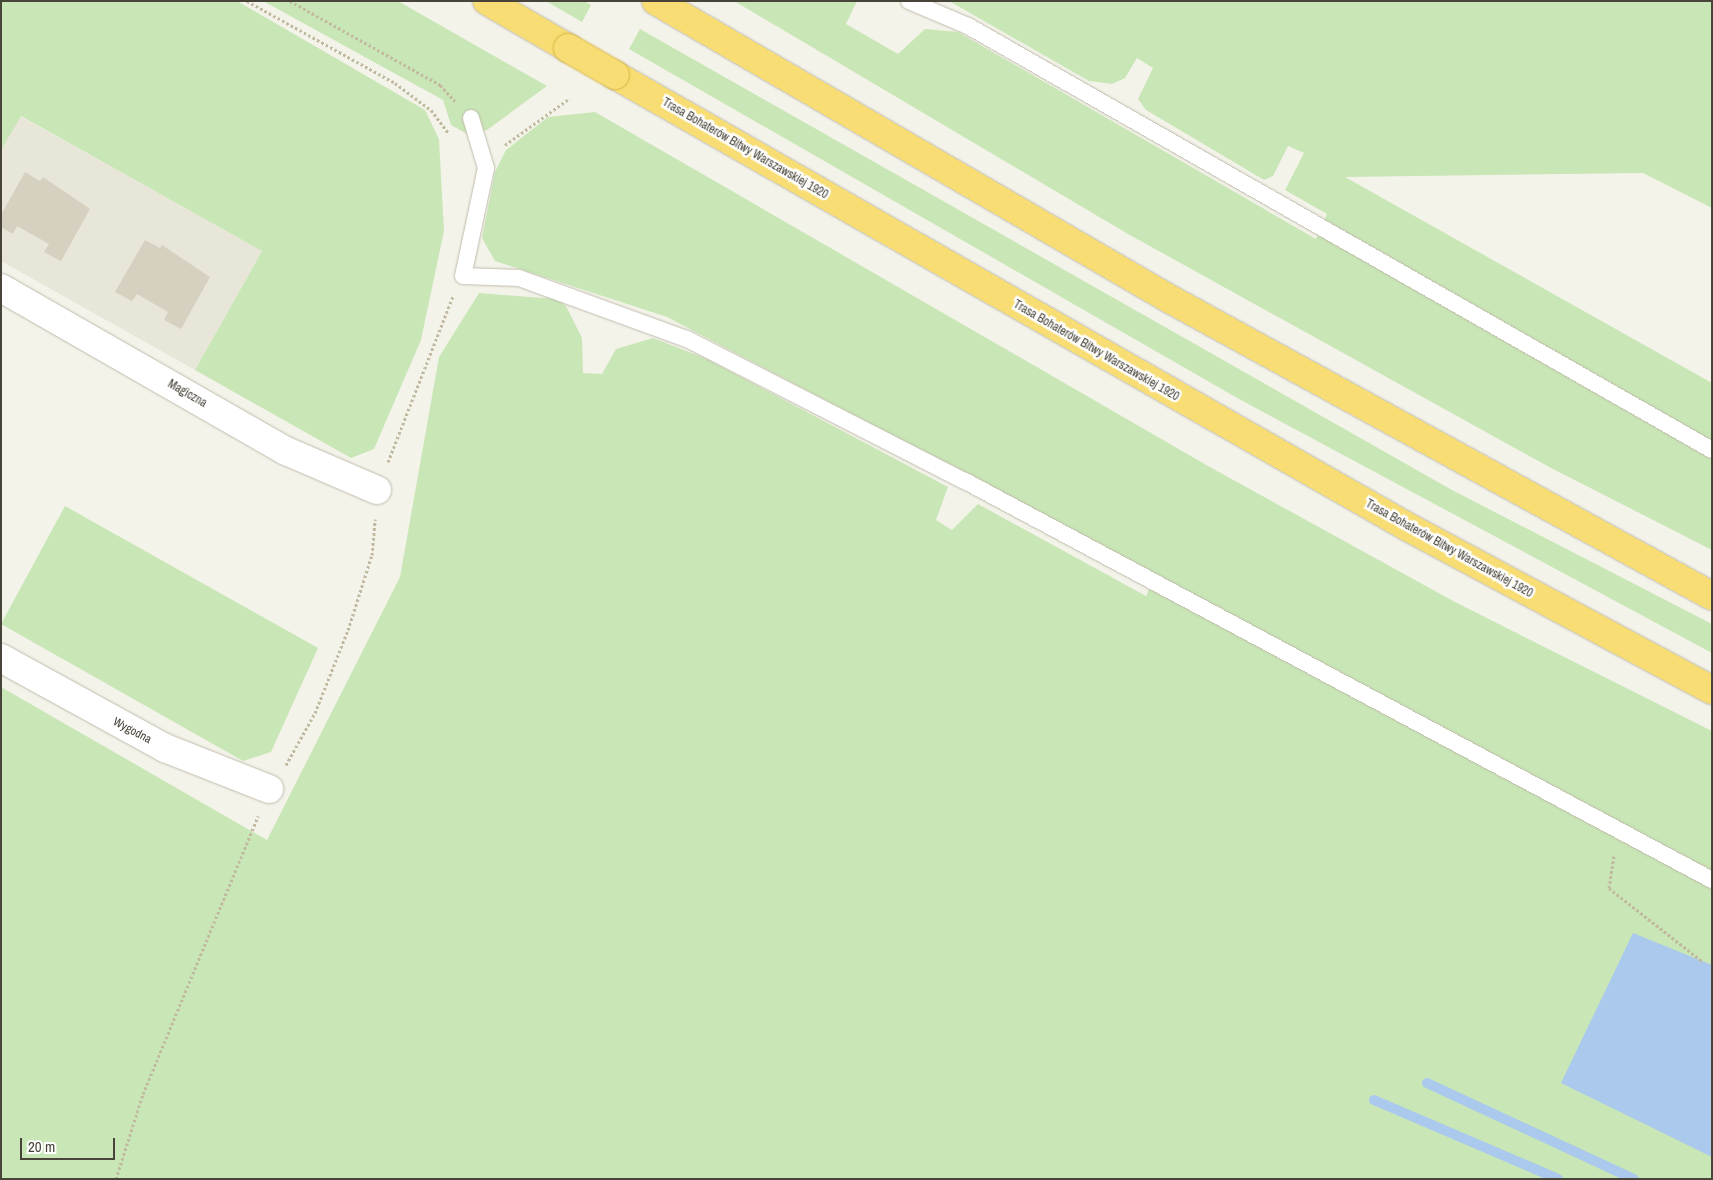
<!DOCTYPE html>
<meta charset="utf-8">
<style>
body{margin:0}
#map{position:relative;width:1713px;height:1180px;overflow:hidden;background:#f4f3ea;font-family:"Archivo Narrow",sans-serif}
div>[style]{position:absolute}
.residential>*{inset:0;background:#e8e5d9}
.green>*{inset:0;background:#c9e6b6}
.water>*{inset:0;background:#aac9ed}
.stream>*{height:10px;margin:-5px;padding:0 5px;transform-origin:5px;border-radius:5px;background:#aac9ed}
.building>*{inset:0;background:#d6d0c0}
.path>*{height:3px;margin-top:-1.5px;transform-origin:0;background:repeating-linear-gradient(90deg,#c1b99f 0 2.5px,transparent 0 5px)}
.roads{filter:drop-shadow(0 0 1px #c0bcad) drop-shadow(0 0 1px #c0bcad)}
.service>*{height:16px;margin:-8px;padding:0 8px;transform-origin:8px;border-radius:8px;background:#fff}
.minor>*{height:28px;margin:-14px;padding:0 14px;transform-origin:14px;border-radius:14px;background:#fff}
.motorway>*{height:28px;margin:-14px;padding:0 14px;transform-origin:14px;border-radius:14px;background:#f7dd73}
.bridges{filter:drop-shadow(0 0 1px #d6b442) drop-shadow(0 0 1px #d6b442)}
.motorway-bridge>*{height:28px;margin:-14px;padding:0 14px;transform-origin:14px;border-radius:14px;background:#f7dd73}
span{translate:-50% -50%;white-space:nowrap;text-align:center;line-height:1.15;-webkit-text-stroke:5px #fff;paint-order:stroke}
.street-label{font-size:12px;color:#484439}
.frame{position:absolute;inset:0;border:2px solid #484439;pointer-events:none}
.scale{position:absolute;left:20px;top:1138px;width:95px;height:22px;box-sizing:border-box;border:2px solid #484439;border-top:0;padding-left:6px;font-size:15px;line-height:18px;white-space:nowrap;color:#484439;-webkit-text-stroke:4px #fff;paint-order:stroke}
</style>
<div id="map">
<div class="residential">
<div style="clip-path:polygon(20px 116px,262px 251px,195px 370px,1px 261px,1px 150px)"></div>
</div>
<div class="green">
<div style="clip-path:polygon(1px 1px,237px 1px,425px 110px,439px 139px,444px 231px,421px 340px,374px 449px,351px 458px,195px 370px,262px 251px,21px 116px,1px 150px)"></div>
<div style="clip-path:polygon(263px 1px,398px 1px,547px 86px,487px 130px,467px 134px,451px 125px,443px 100px)"></div>
<div style="clip-path:polygon(546px 1px,584px 1px,591px 5px,582px 22px)"></div>
<div style="clip-path:polygon(734px 1px,857px 1px,846px 24px,898px 54px,925px 29px,958px 32px,1316px 239px,1327px 214px,1285px 190px,1304px 153px,1288px 146px,1273px 176px,1264px 180px,1146px 110px,1138px 99px,1153px 68px,1137px 58px,1125px 78px,1112px 84px,1089px 81px,949px 1px,1712px 1px,1712px 208px,1643px 173px,1345px 177px,1712px 383px,1712px 550px,1551px 468px,1128px 234px)"></div>
<div style="clip-path:polygon(640px 29px,1452px 490px,1712px 624px,1712px 653px,1239px 399px,629px 49px)"></div>
<div style="clip-path:polygon(595px 112px,1208px 466px,1455px 602px,1712px 731px,1712px 1179px,1px 1179px,1px 687px,267px 840px,400px 577px,439px 357px,479px 293px,557px 299px,566px 306px,582px 338px,583px 373px,602px 374px,616px 349px,653px 338px,707px 359px,948px 487px,936px 520px,952px 530px,978px 504px,1146px 596px,1156px 574px,667px 317px,495px 261px,482px 238px,495px 172px,506px 150px,548px 117px)"></div>
<div style="clip-path:polygon(65px 506px,318px 648px,271px 752px,243px 761px,1px 624px)"></div>
</div>
<div class="water">
<div style="clip-path:polygon(1633px 933px,1712px 965px,1712px 1157px,1561px 1083px)"></div>
</div>
<div class="stream">
<div style="left:1427px;top:1083px;width:228px;rotate:24.9deg"></div>
<div style="left:1374px;top:1100px;width:200px;rotate:23.2deg"></div>
</div>
<div class="building">
<div style="clip-path:polygon(25px 172px,40px 181px,43px 177px,90px 209px,61px 261px,44px 252px,49px 244px,17px 226px,13px 234px,1px 227px,1px 215px)"></div>
<div style="clip-path:polygon(145px 240px,160px 248px,162px 245px,210px 277px,181px 329px,164px 320px,168px 312px,137px 294px,132px 301px,115px 292px)"></div>
</div>
<div class="path">
<div style="left:247px;top:1px;width:169px;rotate:29deg"></div>
<div style="left:395px;top:83px;width:45px;rotate:36.9deg"></div>
<div style="left:431px;top:110px;width:30px;rotate:53deg"></div>
<div style="left:290px;top:1px;width:172px;rotate:29.2deg"></div>
<div style="left:440px;top:85px;width:22px;rotate:47deg"></div>
<div style="left:505px;top:145px;width:80px;rotate:-35.9deg"></div>
<div style="left:388px;top:462px;width:178px;rotate:-68.6deg"></div>
<div style="left:286px;top:765px;width:60px;rotate:-60.9deg"></div>
<div style="left:315px;top:713px;width:89px;rotate:-68.3deg"></div>
<div style="left:348px;top:630px;width:79px;rotate:-72.3deg"></div>
<div style="left:372px;top:555px;width:36px;rotate:-85deg"></div>
<div style="left:1614px;top:856px;width:32px;rotate:99deg"></div>
<div style="left:1609px;top:888px;width:120px;rotate:38.2deg"></div>
<div style="left:116px;top:1179px;width:89px;rotate:-72.4deg"></div>
<div style="left:143px;top:1094px;width:301px;rotate:-67.5deg"></div>
</div>
<div class="roads">
<div class="service">
<div style="left:909px;top:1px;width:64px;rotate:23deg"></div>
<div style="left:968px;top:26px;width:856px;rotate:29.68deg"></div>
<div style="left:471px;top:118px;width:52px;rotate:73.3deg"></div>
<div style="left:486px;top:168px;width:110px;rotate:102deg"></div>
<div style="left:463px;top:276px;width:56px;rotate:2deg"></div>
<div style="left:519px;top:278px;width:179px;rotate:20deg"></div>
<div style="left:687px;top:339px;width:312px;rotate:27.1deg"></div>
<div style="left:965px;top:481px;width:847px;rotate:28.11deg"></div>
</div>
<div class="minor">
<div style="left:1px;top:288px;width:328px;rotate:29.8deg"></div>
<div style="left:286px;top:451px;width:99px;rotate:23.2deg"></div>
<div style="left:1px;top:658px;width:187px;rotate:28.8deg"></div>
<div style="left:165px;top:748px;width:112px;rotate:21.5deg"></div>
</div>
<div class="motorway">
<div style="left:487px;top:1px;width:94px;rotate:30.1deg"></div>
<div style="left:656px;top:1px;width:592px;rotate:30.12deg"></div>
<div style="left:1168px;top:298px;width:620px;rotate:28.71deg"></div>
<div style="left:615px;top:75px;width:911px;rotate:29.69deg"></div>
<div style="left:1406px;top:526px;width:347px;rotate:28.2deg"></div>
</div>
</div>
<div class="bridges">
<div class="motorway-bridge">
<div style="left:568px;top:48px;width:54px;rotate:29.9deg"></div>
</div>
</div>
<div class="street-label">
<span style="left:745px;top:149px;rotate:30deg">Trasa Bohaterów Bitwy Warszawskiej 1920</span>
<span style="left:1096px;top:351px;rotate:30deg">Trasa Bohaterów Bitwy Warszawskiej 1920</span>
<span style="left:187px;top:394px;rotate:30deg">Magiczna</span>
<span style="left:1449px;top:549px;rotate:29deg">Trasa Bohaterów Bitwy Warszawskiej 1920</span>
<span style="left:132px;top:731px;rotate:28deg">Wygodna</span>
</div>
<div class="frame"></div>
<div class="scale">20 m</div>
</div>
